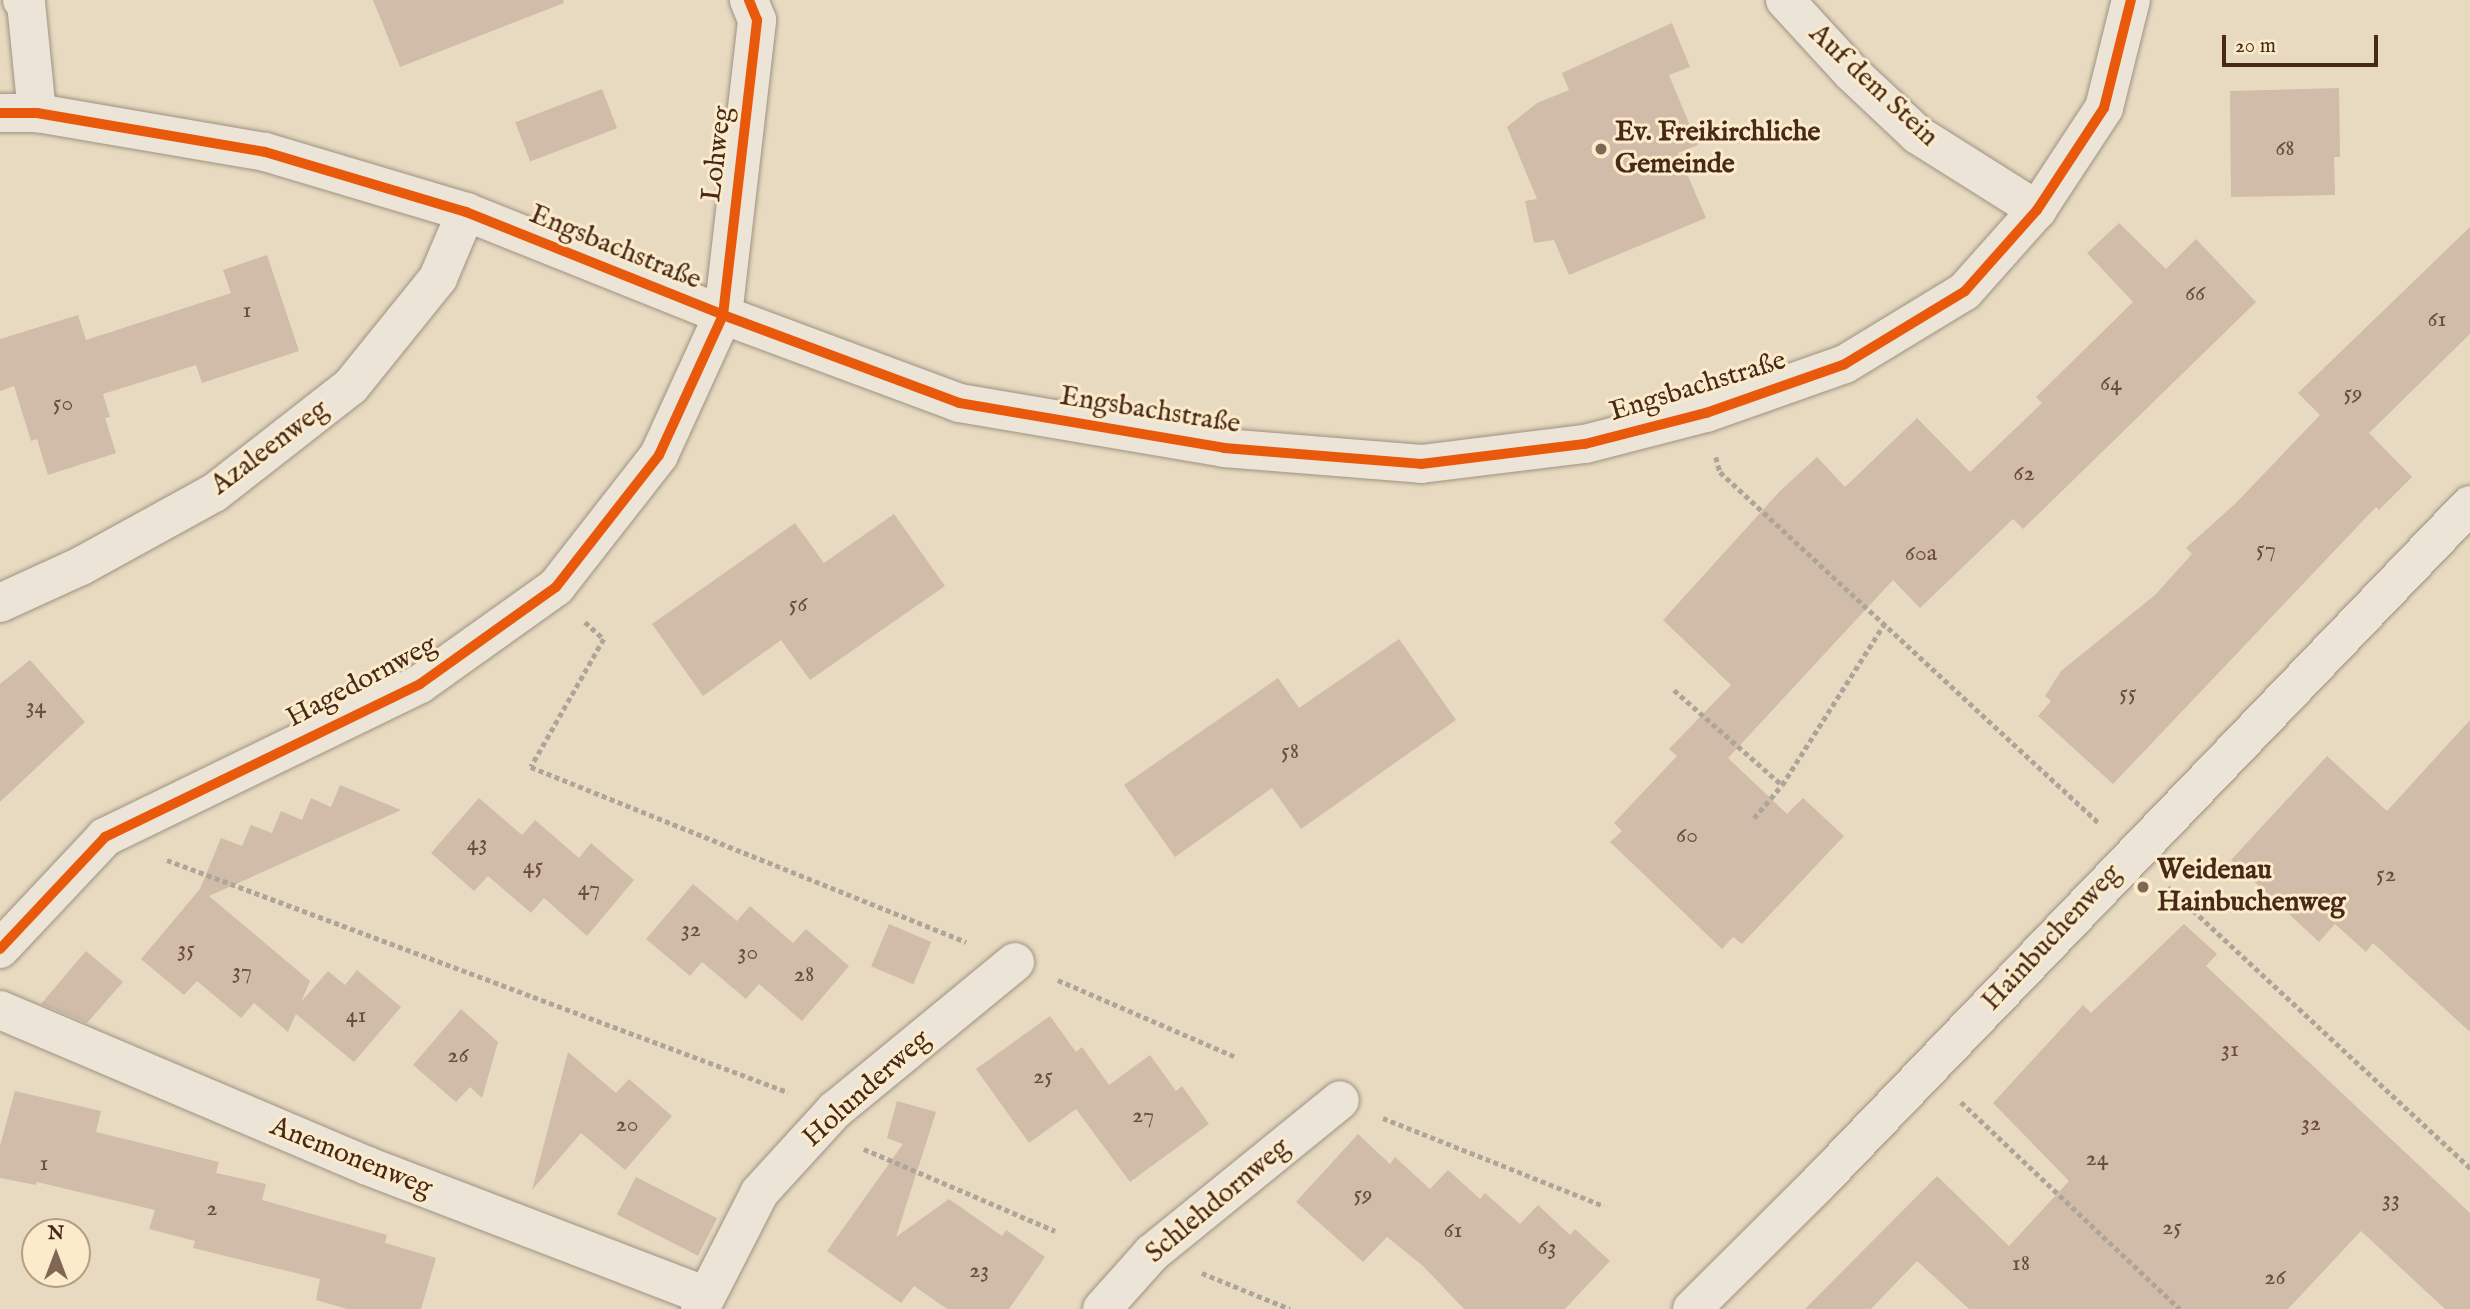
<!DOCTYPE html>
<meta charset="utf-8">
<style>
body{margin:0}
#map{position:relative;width:2470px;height:1309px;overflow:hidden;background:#e8dac0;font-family:"IM FELL English",serif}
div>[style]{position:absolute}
.building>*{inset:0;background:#d0bca8;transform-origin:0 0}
.path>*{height:4.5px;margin-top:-2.25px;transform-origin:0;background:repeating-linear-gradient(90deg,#ada59a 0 5px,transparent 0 8.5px)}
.roads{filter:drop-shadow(0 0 2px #9e9282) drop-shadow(0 0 2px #9e9282)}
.street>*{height:38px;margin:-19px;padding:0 19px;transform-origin:19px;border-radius:19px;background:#ebe4d7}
.cycleway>*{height:10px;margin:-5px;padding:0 5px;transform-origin:5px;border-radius:5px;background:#e8590c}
.dots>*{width:19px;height:19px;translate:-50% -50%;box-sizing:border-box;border:4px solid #fbebcb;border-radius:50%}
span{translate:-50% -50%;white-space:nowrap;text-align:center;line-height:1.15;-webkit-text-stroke:6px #fbebcb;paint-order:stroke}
.number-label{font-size:24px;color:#6a4e3c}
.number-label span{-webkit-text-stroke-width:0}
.street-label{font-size:28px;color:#482918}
.poi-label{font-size:28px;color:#482918;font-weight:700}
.left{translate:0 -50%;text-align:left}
.north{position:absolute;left:21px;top:1218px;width:70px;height:70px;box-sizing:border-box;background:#fbebcb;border:2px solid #b39d83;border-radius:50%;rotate:0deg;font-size:19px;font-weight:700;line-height:28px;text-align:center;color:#482918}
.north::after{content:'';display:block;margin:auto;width:24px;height:32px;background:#806753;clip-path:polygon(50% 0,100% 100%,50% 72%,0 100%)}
.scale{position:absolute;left:2222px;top:35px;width:156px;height:32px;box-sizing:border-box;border:4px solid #482918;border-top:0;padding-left:9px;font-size:21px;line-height:24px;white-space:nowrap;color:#482918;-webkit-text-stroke:5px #fbebcb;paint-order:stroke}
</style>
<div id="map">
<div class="building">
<div style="clip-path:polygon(373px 0,563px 0,564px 3px,400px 67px)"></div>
<div style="clip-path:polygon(1672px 23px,1690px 67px,1669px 75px,1698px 145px,1678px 153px,1706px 218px,1569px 275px,1554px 240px,1534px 243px,1525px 201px,1537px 199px,1507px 127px,1537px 103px,1569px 90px,1562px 73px)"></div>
<div style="clip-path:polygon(2339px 88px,2340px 157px,2334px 157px,2335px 195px,2231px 197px,2230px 91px)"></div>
<div style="left:602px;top:89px;width:42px;height:93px;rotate:69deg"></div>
<div style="clip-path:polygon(2119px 223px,2166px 269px,2196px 239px,2256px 302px,2023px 529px,2013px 519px,1920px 608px,1893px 580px,1728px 758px,1787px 814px,1803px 798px,1844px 836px,1742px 944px,1733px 937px,1722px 949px,1610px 842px,1622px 831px,1614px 823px,1677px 756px,1669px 749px,1731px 685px,1663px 620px,1780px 491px,1817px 457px,1845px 487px,1917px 418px,1970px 472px,2042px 403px,2036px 397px,2133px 302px,2087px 253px)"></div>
<div style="clip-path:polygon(2470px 227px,2470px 334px,2369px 433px,2412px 477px,2379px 510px,2376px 507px,2113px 784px,2038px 716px,2051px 701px,2045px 696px,2061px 671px,2155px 595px,2192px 554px,2186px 548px,2236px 503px,2320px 415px,2298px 393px)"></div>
<div style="clip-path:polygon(267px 255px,299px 351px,202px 383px,196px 365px,103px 394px,110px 417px,105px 418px,116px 453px,48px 475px,37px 439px,31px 441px,14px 386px,0 391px,0 339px,78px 315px,86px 340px,231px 293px,223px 270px)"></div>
<div style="clip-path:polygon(894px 514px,945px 586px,810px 680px,781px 640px,703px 696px,652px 624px,795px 523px,824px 563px)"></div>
<div style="clip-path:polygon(1399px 639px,1456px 720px,1301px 829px,1272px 788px,1175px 857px,1124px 785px,1278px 678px,1299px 708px)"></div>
<div style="clip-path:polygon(30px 660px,85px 722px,0 802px,0 684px)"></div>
<div style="clip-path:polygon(2470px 720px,2470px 1032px,2373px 943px,2366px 952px,2335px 924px,2319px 942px,2231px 860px,2327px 756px,2387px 811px)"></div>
<div style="clip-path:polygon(340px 785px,401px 810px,209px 896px,310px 981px,301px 1002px,328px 971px,345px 985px,357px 970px,401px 1007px,354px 1062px,296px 1014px,288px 1032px,254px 1003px,241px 1018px,197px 981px,184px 995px,141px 959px,200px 889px,221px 838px,242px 846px,251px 825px,272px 833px,281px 811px,302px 820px,311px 798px,331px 807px)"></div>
<div style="clip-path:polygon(479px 798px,522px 835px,535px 820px,579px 858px,591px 843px,634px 880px,587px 936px,544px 898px,531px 913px,488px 876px,474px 891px,431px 853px)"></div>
<div style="clip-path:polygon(693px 884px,737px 921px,750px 906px,793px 943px,806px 929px,849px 966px,802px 1021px,759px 984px,746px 999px,702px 962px,690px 976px,646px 939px)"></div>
<div style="left:889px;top:924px;width:46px;height:46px;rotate:23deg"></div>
<div style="clip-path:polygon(2184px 924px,2217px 954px,2206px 966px,2470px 1213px,2470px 1309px,2445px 1309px,2361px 1231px,2288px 1309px,1969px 1309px,1917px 1261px,1871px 1309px,1805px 1309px,1937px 1176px,2009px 1246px,2069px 1181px,1993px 1103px,2083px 1005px,2091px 1013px)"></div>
<div style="clip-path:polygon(86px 951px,123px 982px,87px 1023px,41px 1004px)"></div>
<div style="clip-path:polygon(461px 1009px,498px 1042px,482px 1098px,470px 1087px,456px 1102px,413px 1065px)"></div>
<div style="clip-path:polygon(1050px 1016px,1076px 1052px,1082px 1047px,1109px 1085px,1150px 1055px,1176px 1091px,1182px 1086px,1209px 1124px,1130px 1182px,1076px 1109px,1029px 1143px,976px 1069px)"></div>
<div style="clip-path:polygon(568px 1052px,616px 1093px,629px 1079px,672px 1116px,625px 1170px,581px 1133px,532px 1190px)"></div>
<div style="clip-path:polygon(15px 1091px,101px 1111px,96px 1132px,219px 1162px,216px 1173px,266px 1184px,262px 1200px,387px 1235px,385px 1243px,436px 1258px,421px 1309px,347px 1309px,316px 1300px,320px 1279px,193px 1248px,195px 1241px,149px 1229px,155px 1210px,37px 1182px,36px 1185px,0 1178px,0 1146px)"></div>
<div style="clip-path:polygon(897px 1101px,936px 1112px,896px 1237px,949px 1199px,1002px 1236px,1006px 1230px,1045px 1257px,1009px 1309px,947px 1309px,914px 1286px,901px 1303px,827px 1251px,903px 1144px,887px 1138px)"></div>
<div style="clip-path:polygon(1358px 1134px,1390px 1164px,1395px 1157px,1430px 1189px,1448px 1170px,1480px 1199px,1485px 1193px,1520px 1224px,1538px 1205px,1570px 1235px,1575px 1229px,1610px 1261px,1565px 1309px,1464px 1309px,1423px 1266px,1387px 1237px,1363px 1262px,1296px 1202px)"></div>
<div style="left:636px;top:1177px;width:91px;height:42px;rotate:27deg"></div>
</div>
<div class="path">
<div style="left:1716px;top:457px;width:16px;rotate:75deg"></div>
<div style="left:1720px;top:472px;width:518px;rotate:42.81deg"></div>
<div style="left:585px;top:622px;width:25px;rotate:42deg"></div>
<div style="left:604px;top:639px;width:147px;rotate:119.7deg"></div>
<div style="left:531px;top:767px;width:469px;rotate:21.9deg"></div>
<div style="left:1674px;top:690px;width:144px;rotate:41.3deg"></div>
<div style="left:1754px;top:818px;width:43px;rotate:-49.7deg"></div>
<div style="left:1782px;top:785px;width:191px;rotate:-57.6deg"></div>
<div style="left:167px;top:860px;width:663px;rotate:20.49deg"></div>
<div style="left:2168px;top:887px;width:413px;rotate:42.9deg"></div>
<div style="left:1058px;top:980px;width:192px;rotate:23.4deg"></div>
<div style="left:1961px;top:1102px;width:301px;rotate:43.4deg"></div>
<div style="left:1383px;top:1118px;width:238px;rotate:21.7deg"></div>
<div style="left:864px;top:1149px;width:208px;rotate:23.2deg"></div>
<div style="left:1202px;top:1273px;width:95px;rotate:22.2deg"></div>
</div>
<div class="roads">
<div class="street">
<div style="left:22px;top:0;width:5px;rotate:37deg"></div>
<div style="left:26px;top:3px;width:111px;rotate:84.3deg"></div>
<div style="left:1785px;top:0;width:99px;rotate:47.5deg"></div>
<div style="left:1852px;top:73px;width:91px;rotate:43.2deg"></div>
<div style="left:1918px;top:135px;width:141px;rotate:32.2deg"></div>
<div style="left:0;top:113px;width:37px"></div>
<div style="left:37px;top:113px;width:231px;rotate:9.7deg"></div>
<div style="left:265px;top:152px;width:210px;rotate:16.6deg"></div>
<div style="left:466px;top:212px;width:277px;rotate:21.8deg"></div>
<div style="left:723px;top:315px;width:252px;rotate:20.4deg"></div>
<div style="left:959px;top:403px;width:269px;rotate:9.6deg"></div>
<div style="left:1224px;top:448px;width:198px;rotate:4.6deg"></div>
<div style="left:1421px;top:464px;width:165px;rotate:-7deg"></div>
<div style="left:1585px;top:444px;width:125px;rotate:-14.4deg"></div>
<div style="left:1706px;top:413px;width:147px;rotate:-19.4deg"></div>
<div style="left:1845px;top:364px;width:140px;rotate:-31.3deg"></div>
<div style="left:1965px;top:291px;width:108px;rotate:-48.4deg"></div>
<div style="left:2037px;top:210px;width:122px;rotate:-56.7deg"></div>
<div style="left:2104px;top:108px;width:111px;rotate:-76deg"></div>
<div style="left:0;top:603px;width:89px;rotate:-24.6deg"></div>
<div style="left:81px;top:566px;width:152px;rotate:-28.8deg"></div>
<div style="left:214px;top:493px;width:174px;rotate:-38deg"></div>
<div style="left:351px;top:386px;width:139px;rotate:-51.1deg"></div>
<div style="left:438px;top:278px;width:72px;rotate:-67deg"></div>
<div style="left:0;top:949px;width:154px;rotate:-46.8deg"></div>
<div style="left:105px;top:837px;width:350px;rotate:-25.9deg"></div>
<div style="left:420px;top:684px;width:167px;rotate:-35.5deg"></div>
<div style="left:556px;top:587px;width:167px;rotate:-52deg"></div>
<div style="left:659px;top:455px;width:154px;rotate:-65.4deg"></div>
<div style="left:723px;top:315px;width:297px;rotate:-83.4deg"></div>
<div style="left:757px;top:20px;width:22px;rotate:-112deg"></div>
<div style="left:0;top:1010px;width:397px;rotate:23deg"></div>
<div style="left:365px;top:1165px;width:365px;rotate:21deg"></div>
<div style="left:700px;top:1309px;width:131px;rotate:-62.9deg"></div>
<div style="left:760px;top:1192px;width:111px;rotate:-47.6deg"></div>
<div style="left:835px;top:1110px;width:233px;rotate:-39.4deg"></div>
<div style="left:1102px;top:1309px;width:75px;rotate:-48.2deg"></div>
<div style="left:1152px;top:1253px;width:242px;rotate:-39.1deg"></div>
<div style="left:1692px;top:1309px;width:175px;rotate:-44.8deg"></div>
<div style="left:1816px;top:1186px;width:944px;rotate:-46.16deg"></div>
</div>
</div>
<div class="cycleway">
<div style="left:0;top:113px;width:37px"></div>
<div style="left:37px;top:113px;width:231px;rotate:9.7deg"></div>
<div style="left:265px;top:152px;width:210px;rotate:16.6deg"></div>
<div style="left:466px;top:212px;width:277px;rotate:21.8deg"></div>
<div style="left:723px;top:315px;width:252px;rotate:20.4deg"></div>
<div style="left:959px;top:403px;width:269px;rotate:9.6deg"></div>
<div style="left:1224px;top:448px;width:198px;rotate:4.6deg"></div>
<div style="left:1421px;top:464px;width:165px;rotate:-7deg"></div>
<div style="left:1585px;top:444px;width:125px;rotate:-14.4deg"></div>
<div style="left:1706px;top:413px;width:147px;rotate:-19.4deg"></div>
<div style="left:1845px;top:364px;width:140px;rotate:-31.3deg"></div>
<div style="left:1965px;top:291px;width:108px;rotate:-48.4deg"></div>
<div style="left:2037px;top:210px;width:122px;rotate:-56.7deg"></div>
<div style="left:2104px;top:108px;width:111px;rotate:-76deg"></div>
<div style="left:0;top:949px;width:154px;rotate:-46.8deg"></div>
<div style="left:105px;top:837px;width:350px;rotate:-25.9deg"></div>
<div style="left:420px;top:684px;width:167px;rotate:-35.5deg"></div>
<div style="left:556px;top:587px;width:167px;rotate:-52deg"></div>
<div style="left:659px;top:455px;width:154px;rotate:-65.4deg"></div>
<div style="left:723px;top:315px;width:297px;rotate:-83.4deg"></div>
<div style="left:757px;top:20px;width:22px;rotate:-112deg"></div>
</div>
<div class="dots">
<div style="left:1601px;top:149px;background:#806753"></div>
<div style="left:2143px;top:887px;background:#806753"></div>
</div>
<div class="number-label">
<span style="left:2285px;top:149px">68</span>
<span style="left:2195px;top:294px">66</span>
<span style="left:247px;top:311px">1</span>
<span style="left:2437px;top:320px">61</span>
<span style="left:2111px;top:384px">64</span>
<span style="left:2353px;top:394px">59</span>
<span style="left:63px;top:404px">50</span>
<span style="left:2024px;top:474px">62</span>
<span style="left:2266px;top:550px">57</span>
<span style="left:1921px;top:554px">60a</span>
<span style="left:798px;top:605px">56</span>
<span style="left:2128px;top:694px">55</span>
<span style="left:36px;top:707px">34</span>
<span style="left:1290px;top:752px">58</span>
<span style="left:1687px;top:836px">60</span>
<span style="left:477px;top:844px">43</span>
<span style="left:533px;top:867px">45</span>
<span style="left:2386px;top:875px">52</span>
<span style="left:589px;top:889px">47</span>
<span style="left:691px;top:930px">32</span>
<span style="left:186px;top:950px">35</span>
<span style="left:748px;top:953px">30</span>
<span style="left:242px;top:972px">37</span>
<span style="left:804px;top:975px">28</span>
<span style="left:356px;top:1016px">41</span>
<span style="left:2230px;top:1050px">31</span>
<span style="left:458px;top:1056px">26</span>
<span style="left:1043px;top:1077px">25</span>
<span style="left:1143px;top:1116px">27</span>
<span style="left:2311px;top:1124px">32</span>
<span style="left:627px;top:1125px">20</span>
<span style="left:2097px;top:1159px">24</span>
<span style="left:44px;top:1164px">1</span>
<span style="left:1363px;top:1195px">59</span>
<span style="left:2391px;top:1200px">33</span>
<span style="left:212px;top:1209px">2</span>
<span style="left:2172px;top:1228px">25</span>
<span style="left:1453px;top:1231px">61</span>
<span style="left:1547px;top:1248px">63</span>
<span style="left:2021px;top:1264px">18</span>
<span style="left:979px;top:1271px">23</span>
<span style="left:2275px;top:1278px">26</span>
</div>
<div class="street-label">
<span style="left:1873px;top:86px;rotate:43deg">Auf dem Stein</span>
<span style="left:718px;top:154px;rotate:-83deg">Lohweg</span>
<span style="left:615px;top:248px;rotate:22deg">Engsbachstraße</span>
<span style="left:1698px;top:387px;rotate:-17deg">Engsbachstraße</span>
<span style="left:1150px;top:411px;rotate:9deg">Engsbachstraße</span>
<span style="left:270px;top:448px;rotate:-37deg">Azaleenweg</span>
<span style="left:362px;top:682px;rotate:-28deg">Hagedornweg</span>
<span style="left:2052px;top:938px;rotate:-47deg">Hainbuchenweg</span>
<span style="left:867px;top:1089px;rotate:-42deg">Holunderweg</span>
<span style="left:351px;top:1158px;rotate:22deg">Anemonenweg</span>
<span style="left:1218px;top:1201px;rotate:-40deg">Schlehdornweg</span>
</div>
<div class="poi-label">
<span class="left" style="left:1615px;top:149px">Ev. Freikirchliche<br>Gemeinde</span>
<span class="left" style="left:2157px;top:887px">Weidenau<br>Hainbuchenweg</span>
</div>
<div class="north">N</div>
<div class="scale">20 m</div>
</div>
